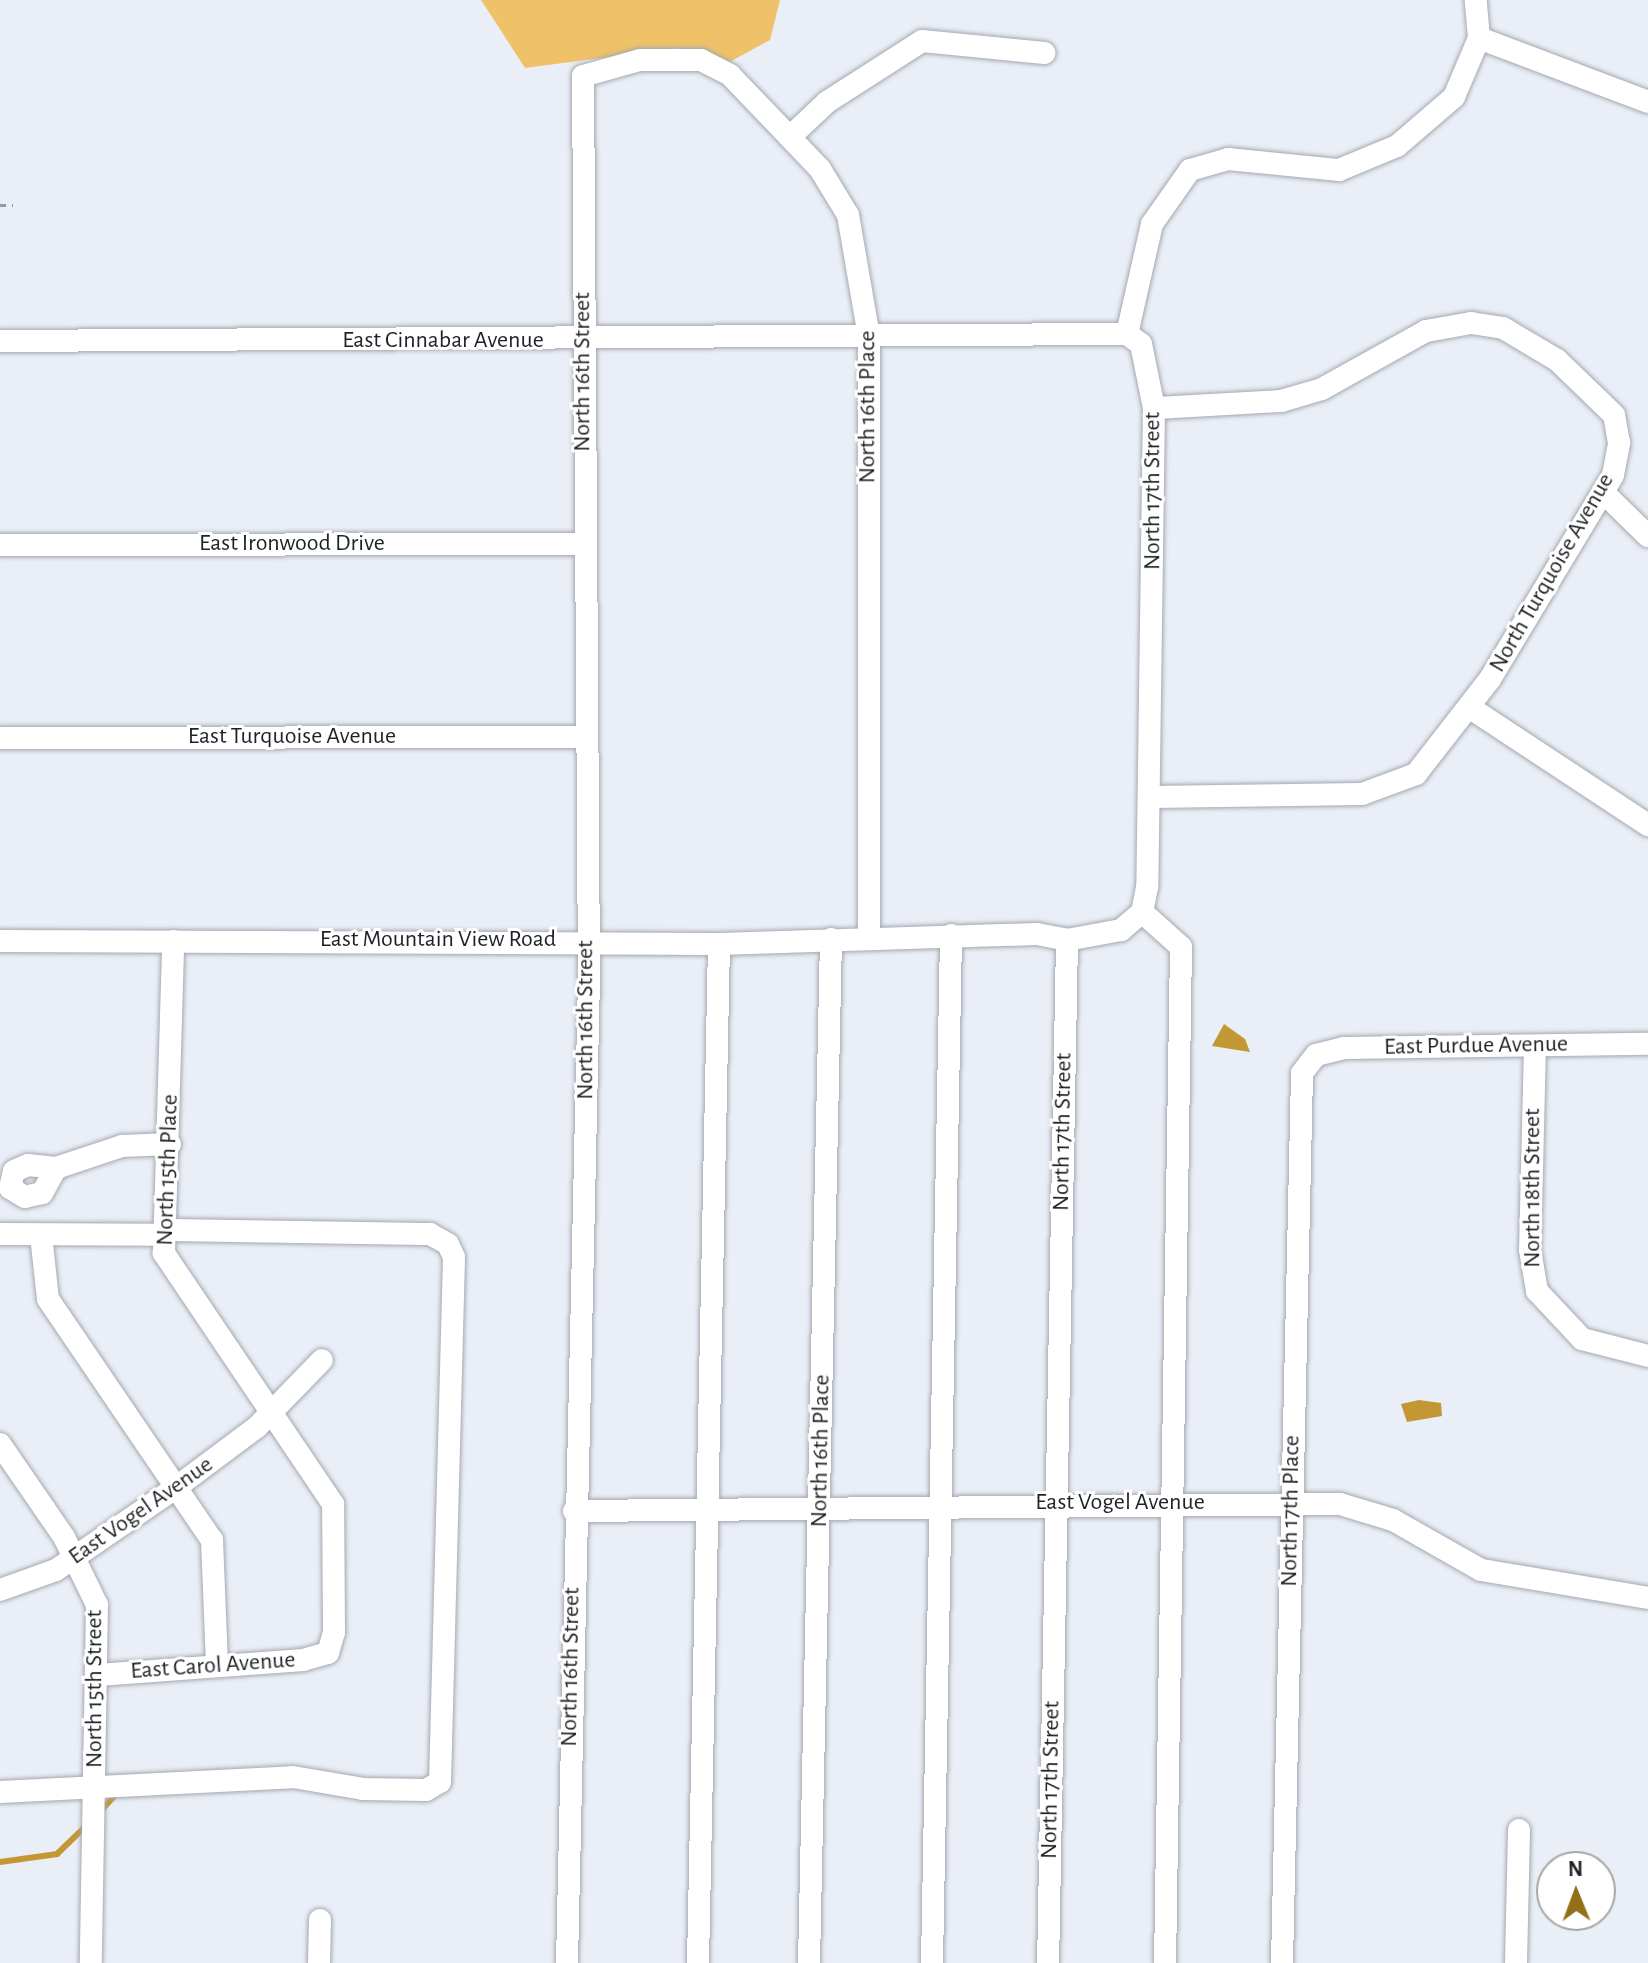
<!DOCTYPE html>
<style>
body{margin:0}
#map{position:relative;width:1648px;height:1963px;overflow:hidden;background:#eaeef7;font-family:"Alegreya Sans",sans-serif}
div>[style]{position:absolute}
.green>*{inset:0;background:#efc269}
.water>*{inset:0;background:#c49735}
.stream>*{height:6px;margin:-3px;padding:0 3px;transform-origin:3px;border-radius:3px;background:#c49735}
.path>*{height:3px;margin-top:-1.5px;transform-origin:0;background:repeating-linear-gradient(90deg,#979ba1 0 6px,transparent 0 12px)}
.roads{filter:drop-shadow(0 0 2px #a4a8b0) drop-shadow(0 0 2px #a4a8b0)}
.minor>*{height:22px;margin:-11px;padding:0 11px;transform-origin:11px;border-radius:11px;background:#fff}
span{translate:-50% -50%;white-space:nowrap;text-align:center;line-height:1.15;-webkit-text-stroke:6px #fff;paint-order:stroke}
.street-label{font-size:24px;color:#1f2124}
.north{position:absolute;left:1536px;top:1851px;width:80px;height:80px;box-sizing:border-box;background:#fff;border:2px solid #a5a6a7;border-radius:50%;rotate:359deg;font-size:22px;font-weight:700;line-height:32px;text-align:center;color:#1f2124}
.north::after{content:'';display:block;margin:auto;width:28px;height:36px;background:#946f17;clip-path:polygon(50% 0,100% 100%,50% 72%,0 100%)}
</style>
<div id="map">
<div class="green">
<div style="clip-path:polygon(481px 0,780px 0,770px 40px,726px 64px,677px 48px,525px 68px)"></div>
</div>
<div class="water">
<div style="clip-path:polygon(1224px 1024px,1245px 1039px,1250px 1052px,1212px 1046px)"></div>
<div style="clip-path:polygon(1419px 1400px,1441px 1403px,1442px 1416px,1407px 1422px,1401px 1404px)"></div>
</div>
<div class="stream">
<div style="left:99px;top:1813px;width:30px;rotate:-48deg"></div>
<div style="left:0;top:1862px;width:58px;rotate:-8deg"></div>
<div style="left:57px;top:1854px;width:40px;rotate:-44deg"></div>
</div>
<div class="path">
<div style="left:0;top:205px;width:13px"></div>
</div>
<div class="roads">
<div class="minor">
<div style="left:1479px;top:38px;width:181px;rotate:20.7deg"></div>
<div style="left:791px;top:136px;width:50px;rotate:-43.4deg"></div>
<div style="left:827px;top:102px;width:113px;rotate:-32.7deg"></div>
<div style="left:922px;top:41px;width:123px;rotate:5.6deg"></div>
<div style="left:1127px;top:334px;width:113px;rotate:-77.2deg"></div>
<div style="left:1152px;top:224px;width:66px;rotate:-54.9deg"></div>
<div style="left:1190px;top:170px;width:40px;rotate:-16deg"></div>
<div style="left:1228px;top:159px;width:112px;rotate:5.7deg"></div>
<div style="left:1339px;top:170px;width:63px;rotate:-22.5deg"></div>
<div style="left:1397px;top:146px;width:75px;rotate:-40.7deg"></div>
<div style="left:1454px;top:97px;width:64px;rotate:-67deg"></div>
<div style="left:1479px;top:38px;width:38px;rotate:-95deg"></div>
<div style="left:0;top:341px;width:1127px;rotate:-0.36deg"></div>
<div style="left:1127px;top:334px;width:17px;rotate:36deg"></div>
<div style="left:1141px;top:344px;width:65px;rotate:78.5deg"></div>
<div style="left:1154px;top:408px;width:479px;rotate:90.8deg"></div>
<div style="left:1147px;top:887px;width:25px;rotate:101deg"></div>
<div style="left:1142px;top:912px;width:28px;rotate:139deg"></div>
<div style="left:1121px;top:930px;width:55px;rotate:169.5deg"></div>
<div style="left:1067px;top:940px;width:1023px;rotate:91.06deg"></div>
<div style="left:1603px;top:492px;width:63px;rotate:44.4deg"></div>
<div style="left:0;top:545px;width:584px;rotate:-0.1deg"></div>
<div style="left:1472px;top:709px;width:211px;rotate:33.4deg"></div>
<div style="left:0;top:738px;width:584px;rotate:-0.1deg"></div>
<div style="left:1152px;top:797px;width:210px;rotate:-0.8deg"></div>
<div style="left:1362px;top:794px;width:58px;rotate:-20.3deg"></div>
<div style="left:1416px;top:774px;width:120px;rotate:-52.1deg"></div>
<div style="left:1490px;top:679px;width:238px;rotate:-58.9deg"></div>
<div style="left:1613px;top:475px;width:33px;rotate:-79deg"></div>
<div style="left:1619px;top:443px;width:28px;rotate:-100deg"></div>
<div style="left:1614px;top:415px;width:79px;rotate:-136deg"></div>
<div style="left:1557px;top:360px;width:63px;rotate:-149.3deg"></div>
<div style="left:1503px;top:328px;width:32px;rotate:-171deg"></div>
<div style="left:1471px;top:323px;width:46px;rotate:169.9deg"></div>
<div style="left:1426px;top:331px;width:119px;rotate:150.9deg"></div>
<div style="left:1322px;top:389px;width:43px;rotate:163.7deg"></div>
<div style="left:1281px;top:401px;width:127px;rotate:176.8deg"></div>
<div style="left:1142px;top:912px;width:52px;rotate:41.9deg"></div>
<div style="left:1181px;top:947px;width:1016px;rotate:90.9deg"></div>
<div style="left:0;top:941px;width:719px;rotate:0.24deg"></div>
<div style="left:719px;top:944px;width:318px;rotate:-1.8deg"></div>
<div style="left:1037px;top:934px;width:31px;rotate:11deg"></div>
<div style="left:1535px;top:1046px;width:204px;rotate:91.4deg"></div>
<div style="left:1530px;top:1250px;width:42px;rotate:80.3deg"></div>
<div style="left:1537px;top:1291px;width:66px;rotate:46.8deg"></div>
<div style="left:1582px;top:1339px;width:68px;rotate:14.4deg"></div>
<div style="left:56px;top:1168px;width:29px;rotate:119deg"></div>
<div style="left:42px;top:1193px;width:17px;rotate:167deg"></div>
<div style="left:25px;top:1197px;width:17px;rotate:-149deg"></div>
<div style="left:10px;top:1188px;width:17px;rotate:-77deg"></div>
<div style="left:14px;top:1171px;width:15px;rotate:-23deg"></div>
<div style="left:28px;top:1165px;width:28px;rotate:6deg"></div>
<div style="left:56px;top:1168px;width:70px;rotate:-18.4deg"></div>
<div style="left:122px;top:1146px;width:48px;rotate:-2.4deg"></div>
<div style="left:0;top:1234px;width:164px;rotate:0.3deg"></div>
<div style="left:41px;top:1235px;width:64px;rotate:83.8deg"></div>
<div style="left:48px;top:1299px;width:292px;rotate:55.8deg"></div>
<div style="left:212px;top:1540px;width:126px;rotate:87.7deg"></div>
<div style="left:0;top:1444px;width:113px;rotate:55.5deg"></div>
<div style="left:64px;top:1537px;width:76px;rotate:64.1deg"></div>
<div style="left:97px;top:1605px;width:358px;rotate:91deg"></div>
<div style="left:574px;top:1511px;width:766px;rotate:-0.52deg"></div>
<div style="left:1340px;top:1504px;width:55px;rotate:16.8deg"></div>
<div style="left:1393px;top:1520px;width:101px;rotate:29.6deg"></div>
<div style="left:1481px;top:1570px;width:169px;rotate:9.5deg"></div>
<div style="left:0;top:1590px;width:59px;rotate:-19.7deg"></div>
<div style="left:56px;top:1570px;width:148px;rotate:-34.5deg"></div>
<div style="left:178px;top:1486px;width:99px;rotate:-36.8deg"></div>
<div style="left:257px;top:1427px;width:93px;rotate:-45.9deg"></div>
<div style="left:98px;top:1675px;width:206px;rotate:-4.2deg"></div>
<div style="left:303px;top:1660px;width:26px;rotate:-16deg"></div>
<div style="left:328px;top:1653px;width:22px;rotate:-74deg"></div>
<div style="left:334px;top:1632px;width:128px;rotate:-90.4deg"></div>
<div style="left:333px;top:1504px;width:303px;rotate:-124deg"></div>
<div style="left:164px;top:1253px;width:312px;rotate:-88.3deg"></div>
<div style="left:0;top:1792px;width:293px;rotate:-2.9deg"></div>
<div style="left:293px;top:1777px;width:71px;rotate:9.7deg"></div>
<div style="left:363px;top:1789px;width:63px;rotate:0.9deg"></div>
<div style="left:426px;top:1790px;width:16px;rotate:-30deg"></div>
<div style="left:440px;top:1782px;width:525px;rotate:-88.47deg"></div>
<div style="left:454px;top:1257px;width:14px;rotate:-115deg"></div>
<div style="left:448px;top:1244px;width:21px;rotate:-151deg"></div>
<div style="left:430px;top:1234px;width:265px;rotate:-179.1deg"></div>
<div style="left:319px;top:1963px;width:43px;rotate:-88.7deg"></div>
<div style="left:567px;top:1963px;width:987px;rotate:-88.72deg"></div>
<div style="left:589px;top:976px;width:900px;rotate:-90.38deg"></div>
<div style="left:583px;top:76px;width:59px;rotate:-15.7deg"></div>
<div style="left:640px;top:60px;width:61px"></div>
<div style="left:701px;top:60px;width:33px;rotate:27deg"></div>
<div style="left:730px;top:75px;width:130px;rotate:46.2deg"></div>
<div style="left:820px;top:169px;width:54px;rotate:58.7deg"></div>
<div style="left:848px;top:215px;width:124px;rotate:80.2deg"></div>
<div style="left:869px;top:337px;width:600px;rotate:90deg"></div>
<div style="left:698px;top:1963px;width:1019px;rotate:-88.82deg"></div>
<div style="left:809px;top:1963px;width:1024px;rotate:-88.77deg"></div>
<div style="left:932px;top:1963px;width:1028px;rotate:-88.94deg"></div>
<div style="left:1282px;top:1963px;width:890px;rotate:-88.71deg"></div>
<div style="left:1302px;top:1073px;width:23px;rotate:-52deg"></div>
<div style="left:1316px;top:1055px;width:29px;rotate:-14deg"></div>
<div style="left:1344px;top:1048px;width:304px;rotate:-0.8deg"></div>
<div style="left:1516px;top:1963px;width:133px;rotate:-88.7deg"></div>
</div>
</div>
<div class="street-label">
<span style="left:443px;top:341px">East Cinnabar Avenue</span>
<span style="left:583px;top:372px;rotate:-90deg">North 16th Street</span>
<span style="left:868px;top:407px;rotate:-90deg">North 16th Place</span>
<span style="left:1153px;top:491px;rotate:-90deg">North 17th Street</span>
<span style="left:292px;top:544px">East Ironwood Drive</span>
<span style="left:1552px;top:573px;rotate:-60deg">North Turquoise Avenue</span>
<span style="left:292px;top:737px">East Turquoise Avenue</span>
<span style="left:438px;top:940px">East Mountain View Road</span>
<span style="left:586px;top:1020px;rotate:-90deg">North 16th Street</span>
<span style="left:1476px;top:1046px;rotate:-1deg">East Purdue Avenue</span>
<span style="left:1063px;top:1132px;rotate:-89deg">North 17th Street</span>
<span style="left:168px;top:1170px;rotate:-88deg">North 15th Place</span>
<span style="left:1533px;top:1188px;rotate:-90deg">North 18th Street</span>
<span style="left:821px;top:1451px;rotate:-89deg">North 16th Place</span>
<span style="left:1120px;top:1503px">East Vogel Avenue</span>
<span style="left:141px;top:1511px;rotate:-35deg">East Vogel Avenue</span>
<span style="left:1291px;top:1511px;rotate:-89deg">North 17th Place</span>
<span style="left:213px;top:1666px;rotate:-4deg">East Carol Avenue</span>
<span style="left:571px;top:1667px;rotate:-89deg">North 16th Street</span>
<span style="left:95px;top:1689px;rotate:-90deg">North 15th Street</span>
<span style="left:1051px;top:1780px;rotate:-89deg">North 17th Street</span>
</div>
<div class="north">N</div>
</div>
